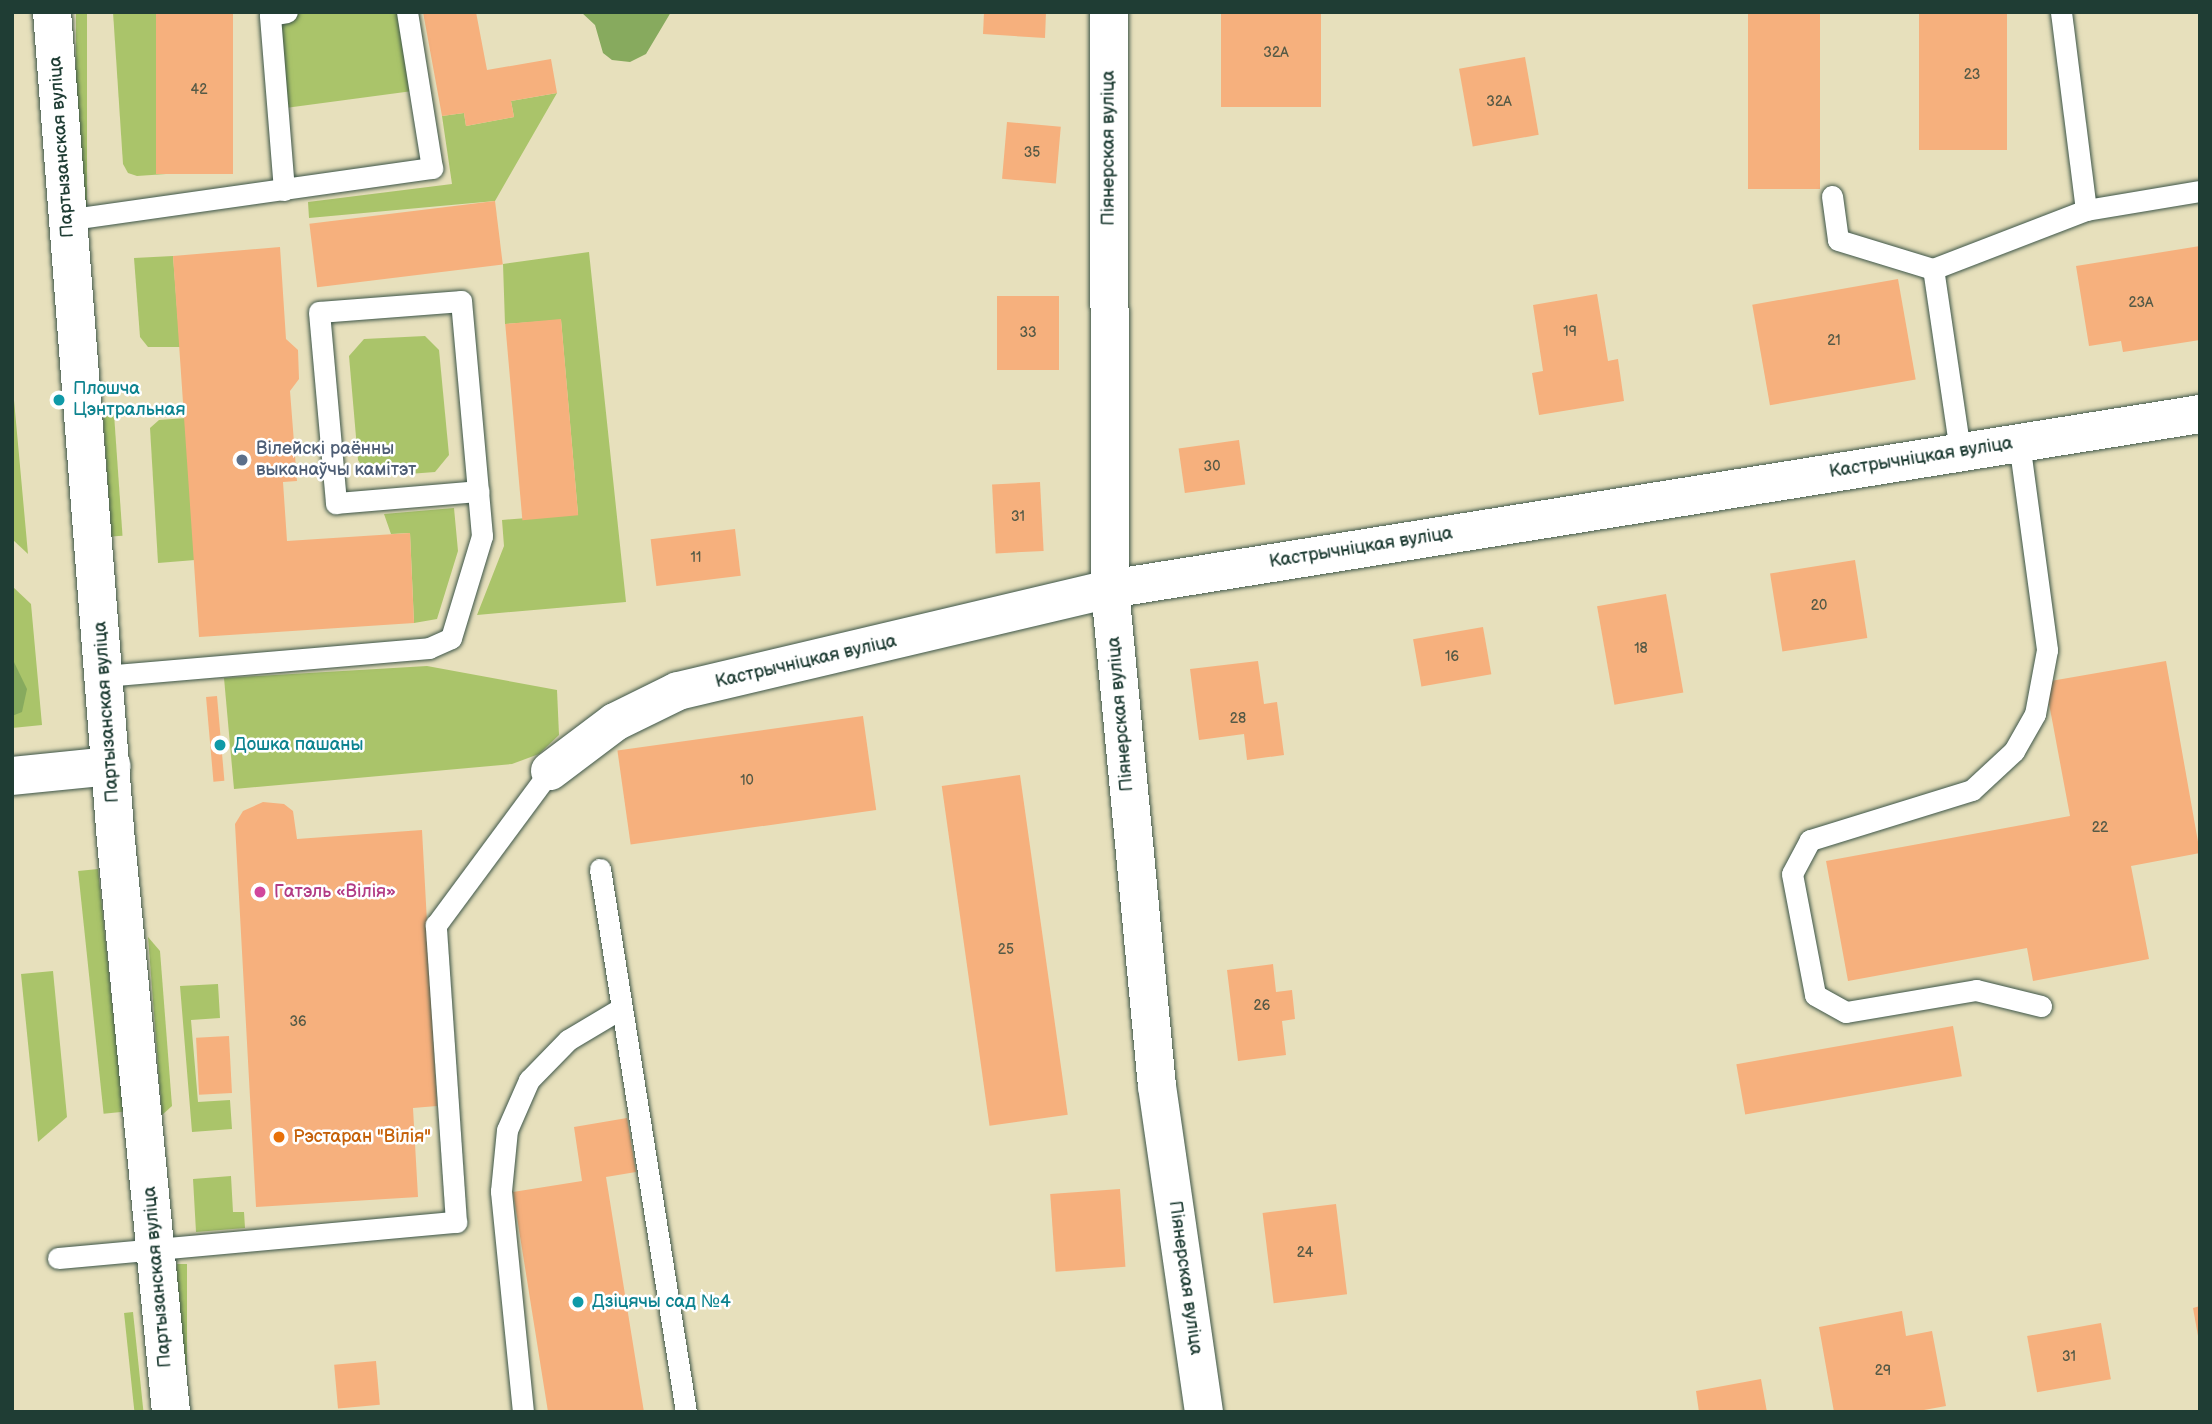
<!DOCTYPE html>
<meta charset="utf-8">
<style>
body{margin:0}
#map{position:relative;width:2212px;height:1424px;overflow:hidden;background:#e7e0bc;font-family:"Balsamiq Sans",sans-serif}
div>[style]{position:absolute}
.green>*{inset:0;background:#aac46a;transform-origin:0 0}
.forest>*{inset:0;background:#87aa5e}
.building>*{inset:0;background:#f6b07d;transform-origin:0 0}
.roads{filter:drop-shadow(0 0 2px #3d5548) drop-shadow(0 0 2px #3d5548)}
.service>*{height:21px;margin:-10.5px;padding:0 10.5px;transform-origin:10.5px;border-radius:10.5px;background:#fff}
.minor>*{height:38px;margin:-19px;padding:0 19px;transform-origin:19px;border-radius:19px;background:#fff}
.dots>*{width:19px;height:19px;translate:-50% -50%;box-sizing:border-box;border:4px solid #fff;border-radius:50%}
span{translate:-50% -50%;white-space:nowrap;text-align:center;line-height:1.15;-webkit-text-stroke:5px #fff;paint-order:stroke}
.number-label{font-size:14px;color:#555a46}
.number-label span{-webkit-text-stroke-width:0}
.street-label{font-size:18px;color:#1f3d34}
.culture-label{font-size:18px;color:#0d838f}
.left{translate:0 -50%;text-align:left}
.service-label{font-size:18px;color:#4e5e75}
.hotel-label{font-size:18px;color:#b23c85}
.food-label{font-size:18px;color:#c56008}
.frame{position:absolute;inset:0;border:14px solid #1f3d34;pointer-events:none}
</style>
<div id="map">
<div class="green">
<div style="left:76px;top:12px;width:11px;height:194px"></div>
<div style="clip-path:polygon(113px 12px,156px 12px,166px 174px,137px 176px,128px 173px,123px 164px)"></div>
<div style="clip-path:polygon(287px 12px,407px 12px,420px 90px,278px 109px,270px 15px)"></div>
<div style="clip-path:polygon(557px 93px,495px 201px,309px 218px,308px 202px,452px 184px,442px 116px,464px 113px,466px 126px,514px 117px,511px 101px)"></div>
<div style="clip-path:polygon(589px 252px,626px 602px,477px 615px,504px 546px,502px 520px,578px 514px,561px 320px,505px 324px,503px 264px)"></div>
<div style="clip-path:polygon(173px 256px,180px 347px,148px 347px,140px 337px,134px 258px)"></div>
<div style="clip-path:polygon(425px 336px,439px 350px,449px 455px,435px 472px,369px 477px,358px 460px,349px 356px,364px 339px)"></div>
<div style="clip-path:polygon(12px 378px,28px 554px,12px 539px)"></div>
<div style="left:114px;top:414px;width:122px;height:11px;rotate:86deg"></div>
<div style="clip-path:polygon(186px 418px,195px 560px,158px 563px,150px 428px,159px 420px)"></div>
<div style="clip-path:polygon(454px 508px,458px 551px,437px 619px,414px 623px,410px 533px,391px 534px,384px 514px)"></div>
<div style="clip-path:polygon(12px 586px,31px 604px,42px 725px,12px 728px)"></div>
<div style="clip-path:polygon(427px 666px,557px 690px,559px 735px,539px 754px,512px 764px,234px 789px,224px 678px)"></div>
<div style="left:98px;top:869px;width:244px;height:20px;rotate:84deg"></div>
<div style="clip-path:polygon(148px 937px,160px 951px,172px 1106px,162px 1115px)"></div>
<div style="clip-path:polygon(53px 971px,67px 1117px,38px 1142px,21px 974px)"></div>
<div style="clip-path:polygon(218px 984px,220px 1018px,191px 1020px,198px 1102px,230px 1100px,232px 1129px,192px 1132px,180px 986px)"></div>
<div style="clip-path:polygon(231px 1176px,233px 1212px,244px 1212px,245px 1228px,196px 1232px,193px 1179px)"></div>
<div style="left:177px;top:1264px;width:10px;height:149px"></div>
<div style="left:133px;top:1312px;width:101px;height:9px;rotate:84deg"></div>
</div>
<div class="forest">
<div style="clip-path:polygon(581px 12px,671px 12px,646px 54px,630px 62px,612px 60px,603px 53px,595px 25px)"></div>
<div style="clip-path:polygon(12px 658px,27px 689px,22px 712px,12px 716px)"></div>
</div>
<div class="building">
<div style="left:156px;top:12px;width:77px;height:162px"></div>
<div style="clip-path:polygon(423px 12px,476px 12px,487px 70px,551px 59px,557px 93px,511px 101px,514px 117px,466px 126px,464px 113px,442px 116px)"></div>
<div style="clip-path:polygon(984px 12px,1046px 12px,1045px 38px,983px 34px)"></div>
<div style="left:1221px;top:12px;width:100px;height:95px"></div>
<div style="left:1748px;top:12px;width:72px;height:177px"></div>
<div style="left:1919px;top:12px;width:88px;height:138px"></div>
<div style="left:1525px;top:57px;width:79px;height:67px;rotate:80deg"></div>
<div style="left:1007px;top:122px;width:54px;height:57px;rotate:5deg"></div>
<div style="left:495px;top:201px;width:64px;height:187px;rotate:83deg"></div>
<div style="clip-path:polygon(2200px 246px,2200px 340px,2123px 352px,2121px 341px,2089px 346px,2076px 266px)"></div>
<div style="clip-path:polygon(280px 247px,286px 339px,298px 350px,299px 379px,290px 391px,297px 481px,283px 482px,287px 541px,410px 533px,414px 623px,199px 637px,173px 256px)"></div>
<div style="left:1898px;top:279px;width:102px;height:148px;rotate:80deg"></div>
<div style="clip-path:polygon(1597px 294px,1608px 361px,1618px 359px,1624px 401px,1539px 415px,1532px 373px,1543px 371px,1533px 305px)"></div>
<div style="left:997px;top:296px;width:62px;height:74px"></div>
<div style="left:561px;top:319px;width:197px;height:56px;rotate:85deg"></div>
<div style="left:1239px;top:440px;width:45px;height:61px;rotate:82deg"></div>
<div style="left:1040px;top:482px;width:69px;height:48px;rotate:87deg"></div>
<div style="left:735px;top:529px;width:47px;height:85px;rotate:83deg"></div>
<div style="left:1855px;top:560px;width:79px;height:86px;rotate:81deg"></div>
<div style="left:1666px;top:594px;width:100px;height:70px;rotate:80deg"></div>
<div style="left:1483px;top:627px;width:48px;height:71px;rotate:80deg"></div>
<div style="clip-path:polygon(1258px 661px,1264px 704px,1277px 702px,1284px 755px,1247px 760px,1244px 734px,1199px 740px,1190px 669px)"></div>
<div style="clip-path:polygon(2166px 661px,2200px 853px,2131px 866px,2149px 959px,2033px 981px,2027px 948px,1848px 981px,1826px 861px,2070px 816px,2045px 682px)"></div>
<div style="left:217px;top:696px;width:85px;height:11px;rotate:85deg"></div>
<div style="left:863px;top:716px;width:95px;height:248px;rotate:82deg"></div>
<div style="left:1020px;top:775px;width:343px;height:79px;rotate:82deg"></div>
<div style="clip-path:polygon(263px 802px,284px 804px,293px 811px,297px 839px,422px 830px,437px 1106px,413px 1108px,418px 1197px,256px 1207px,235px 824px,243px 811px)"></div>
<div style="clip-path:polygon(1273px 964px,1276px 992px,1292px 990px,1295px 1019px,1282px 1021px,1286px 1055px,1238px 1061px,1227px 970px)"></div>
<div style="left:1953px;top:1026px;width:51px;height:220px;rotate:80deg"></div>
<div style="left:229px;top:1036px;width:57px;height:33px;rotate:87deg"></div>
<div style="clip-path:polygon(627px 1118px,636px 1172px,606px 1177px,644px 1412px,548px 1412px,513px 1192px,582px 1181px,574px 1127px)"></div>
<div style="left:1120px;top:1189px;width:78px;height:70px;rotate:86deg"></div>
<div style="left:1336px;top:1204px;width:91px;height:74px;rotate:83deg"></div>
<div style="clip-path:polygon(2200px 1306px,2200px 1336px,2198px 1336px,2193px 1308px)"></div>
<div style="clip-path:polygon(1902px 1311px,1906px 1336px,1932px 1331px,1946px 1406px,1913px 1412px,1834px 1412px,1819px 1327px)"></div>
<div style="left:2101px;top:1323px;width:57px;height:75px;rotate:80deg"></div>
<div style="left:376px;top:1361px;width:44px;height:42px;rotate:85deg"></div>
<div style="clip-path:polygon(1761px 1379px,1767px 1412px,1699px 1412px,1696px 1391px)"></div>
</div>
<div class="roads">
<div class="service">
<div style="left:284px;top:190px;width:176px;rotate:-94.6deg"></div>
<div style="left:270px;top:15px;width:17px;rotate:-10deg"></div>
<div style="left:1832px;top:196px;width:44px;rotate:82.2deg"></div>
<div style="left:1838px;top:240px;width:99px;rotate:17deg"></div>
<div style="left:2086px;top:210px;width:116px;rotate:-9.5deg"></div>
<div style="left:66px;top:220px;width:370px;rotate:-8.1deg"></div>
<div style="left:432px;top:168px;width:158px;rotate:-99.1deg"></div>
<div style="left:2019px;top:442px;width:210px;rotate:82.3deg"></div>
<div style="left:2047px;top:650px;width:65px;rotate:100.6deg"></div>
<div style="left:2035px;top:714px;width:43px;rotate:119.6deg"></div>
<div style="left:2014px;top:751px;width:57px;rotate:137.1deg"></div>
<div style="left:1972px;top:790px;width:170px;rotate:162.8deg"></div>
<div style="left:1810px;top:840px;width:38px;rotate:118deg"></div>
<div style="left:1792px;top:874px;width:123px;rotate:79.2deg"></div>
<div style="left:1815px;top:995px;width:35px;rotate:29deg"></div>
<div style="left:1846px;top:1012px;width:132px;rotate:-9.6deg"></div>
<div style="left:1976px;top:990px;width:67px;rotate:13.8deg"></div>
<div style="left:1960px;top:451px;width:184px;rotate:-98.4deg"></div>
<div style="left:1933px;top:269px;width:164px;rotate:-21.1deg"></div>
<div style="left:2086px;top:210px;width:200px;rotate:-97.2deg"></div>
<div style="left:104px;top:676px;width:326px;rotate:-4.9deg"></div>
<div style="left:429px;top:648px;width:24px;rotate:-24deg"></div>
<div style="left:451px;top:638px;width:107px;rotate:-73.1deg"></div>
<div style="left:482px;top:536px;width:236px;rotate:-95.1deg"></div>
<div style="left:461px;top:301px;width:142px;rotate:175.6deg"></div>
<div style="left:319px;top:312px;width:192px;rotate:84.9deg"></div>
<div style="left:336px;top:503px;width:143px;rotate:-4.8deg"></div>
<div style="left:600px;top:869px;width:550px;rotate:81deg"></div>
<div style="left:58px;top:1258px;width:400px;rotate:-5.2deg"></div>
<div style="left:456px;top:1222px;width:298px;rotate:-93.9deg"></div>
<div style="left:436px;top:925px;width:192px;rotate:-53.5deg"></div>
<div style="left:523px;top:1412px;width:222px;rotate:-95.7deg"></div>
<div style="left:501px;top:1191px;width:61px;rotate:-84.4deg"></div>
<div style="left:507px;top:1130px;width:55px;rotate:-66.3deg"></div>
<div style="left:529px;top:1080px;width:56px;rotate:-45.7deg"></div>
<div style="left:568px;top:1040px;width:61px;rotate:-30.8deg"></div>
</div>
<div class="minor">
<div style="left:52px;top:12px;width:831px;rotate:85.59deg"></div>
<div style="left:116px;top:841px;width:574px;rotate:84.5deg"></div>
<div style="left:1109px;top:12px;width:577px;rotate:89.9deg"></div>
<div style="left:1110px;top:589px;width:499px;rotate:84.6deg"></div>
<div style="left:1157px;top:1086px;width:329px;rotate:81.8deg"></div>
<div style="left:550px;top:771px;width:81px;rotate:-37deg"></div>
<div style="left:615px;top:722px;width:70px;rotate:-26.2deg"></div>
<div style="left:678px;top:691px;width:444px;rotate:-13.3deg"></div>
<div style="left:1110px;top:589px;width:1104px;rotate:-9.12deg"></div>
<div style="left:12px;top:776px;width:100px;rotate:-5.8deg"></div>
</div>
</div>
<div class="dots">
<div style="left:59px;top:400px;background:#0f9aa8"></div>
<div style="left:242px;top:460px;background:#5c6f8a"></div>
<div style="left:220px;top:745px;background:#0f9aa8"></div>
<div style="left:260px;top:892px;background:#d1479c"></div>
<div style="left:279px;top:1137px;background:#e8710a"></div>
<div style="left:578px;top:1302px;background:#0f9aa8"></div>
</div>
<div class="number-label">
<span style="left:1276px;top:53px">32А</span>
<span style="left:1972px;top:75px">23</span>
<span style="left:199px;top:90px">42</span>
<span style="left:1499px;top:102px">32А</span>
<span style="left:1032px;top:153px">35</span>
<span style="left:2141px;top:303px">23А</span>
<span style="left:1570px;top:332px">19</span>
<span style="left:1028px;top:333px">33</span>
<span style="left:1834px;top:341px">21</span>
<span style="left:1212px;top:467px">30</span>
<span style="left:1018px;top:517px">31</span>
<span style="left:696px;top:558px">11</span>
<span style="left:1819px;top:606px">20</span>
<span style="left:1641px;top:649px">18</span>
<span style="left:1452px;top:657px">16</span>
<span style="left:1238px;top:719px">28</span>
<span style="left:747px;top:781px">10</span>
<span style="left:2100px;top:828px">22</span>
<span style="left:1006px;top:950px">25</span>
<span style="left:1262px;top:1006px">26</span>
<span style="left:298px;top:1022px">36</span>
<span style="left:1305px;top:1253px">24</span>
<span style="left:2069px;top:1357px">31</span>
<span style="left:1883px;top:1371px">29</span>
</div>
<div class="street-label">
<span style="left:62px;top:147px;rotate:-94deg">Партызанская вуліца</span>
<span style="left:1109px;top:148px;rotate:-90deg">Піянерская вуліца</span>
<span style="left:1921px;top:458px;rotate:-9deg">Кастрычніцкая вуліца</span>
<span style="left:1361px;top:548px;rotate:-9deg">Кастрычніцкая вуліца</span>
<span style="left:806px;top:662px;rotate:-13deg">Кастрычніцкая вуліца</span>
<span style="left:107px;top:712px;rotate:-94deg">Партызанская вуліца</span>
<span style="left:1121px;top:714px;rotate:-95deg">Піянерская вуліца</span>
<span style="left:158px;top:1277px;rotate:-95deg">Партызанская вуліца</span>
<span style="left:1185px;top:1278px;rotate:82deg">Піянерская вуліца</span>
</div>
<div class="culture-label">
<span class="left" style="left:73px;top:400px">Плошча<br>Цэнтральная</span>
<span class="left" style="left:234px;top:745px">Дошка пашаны</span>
<span class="left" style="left:592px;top:1302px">Дзіцячы сад №4</span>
</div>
<div class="service-label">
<span class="left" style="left:256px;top:460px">Вілейскі раённы<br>выканаўчы камітэт</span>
</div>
<div class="hotel-label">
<span class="left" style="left:274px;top:892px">Гатэль «Вілія»</span>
</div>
<div class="food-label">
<span class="left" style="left:293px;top:1137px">Рэстаран "Вілія"</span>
</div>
<div class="frame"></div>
</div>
